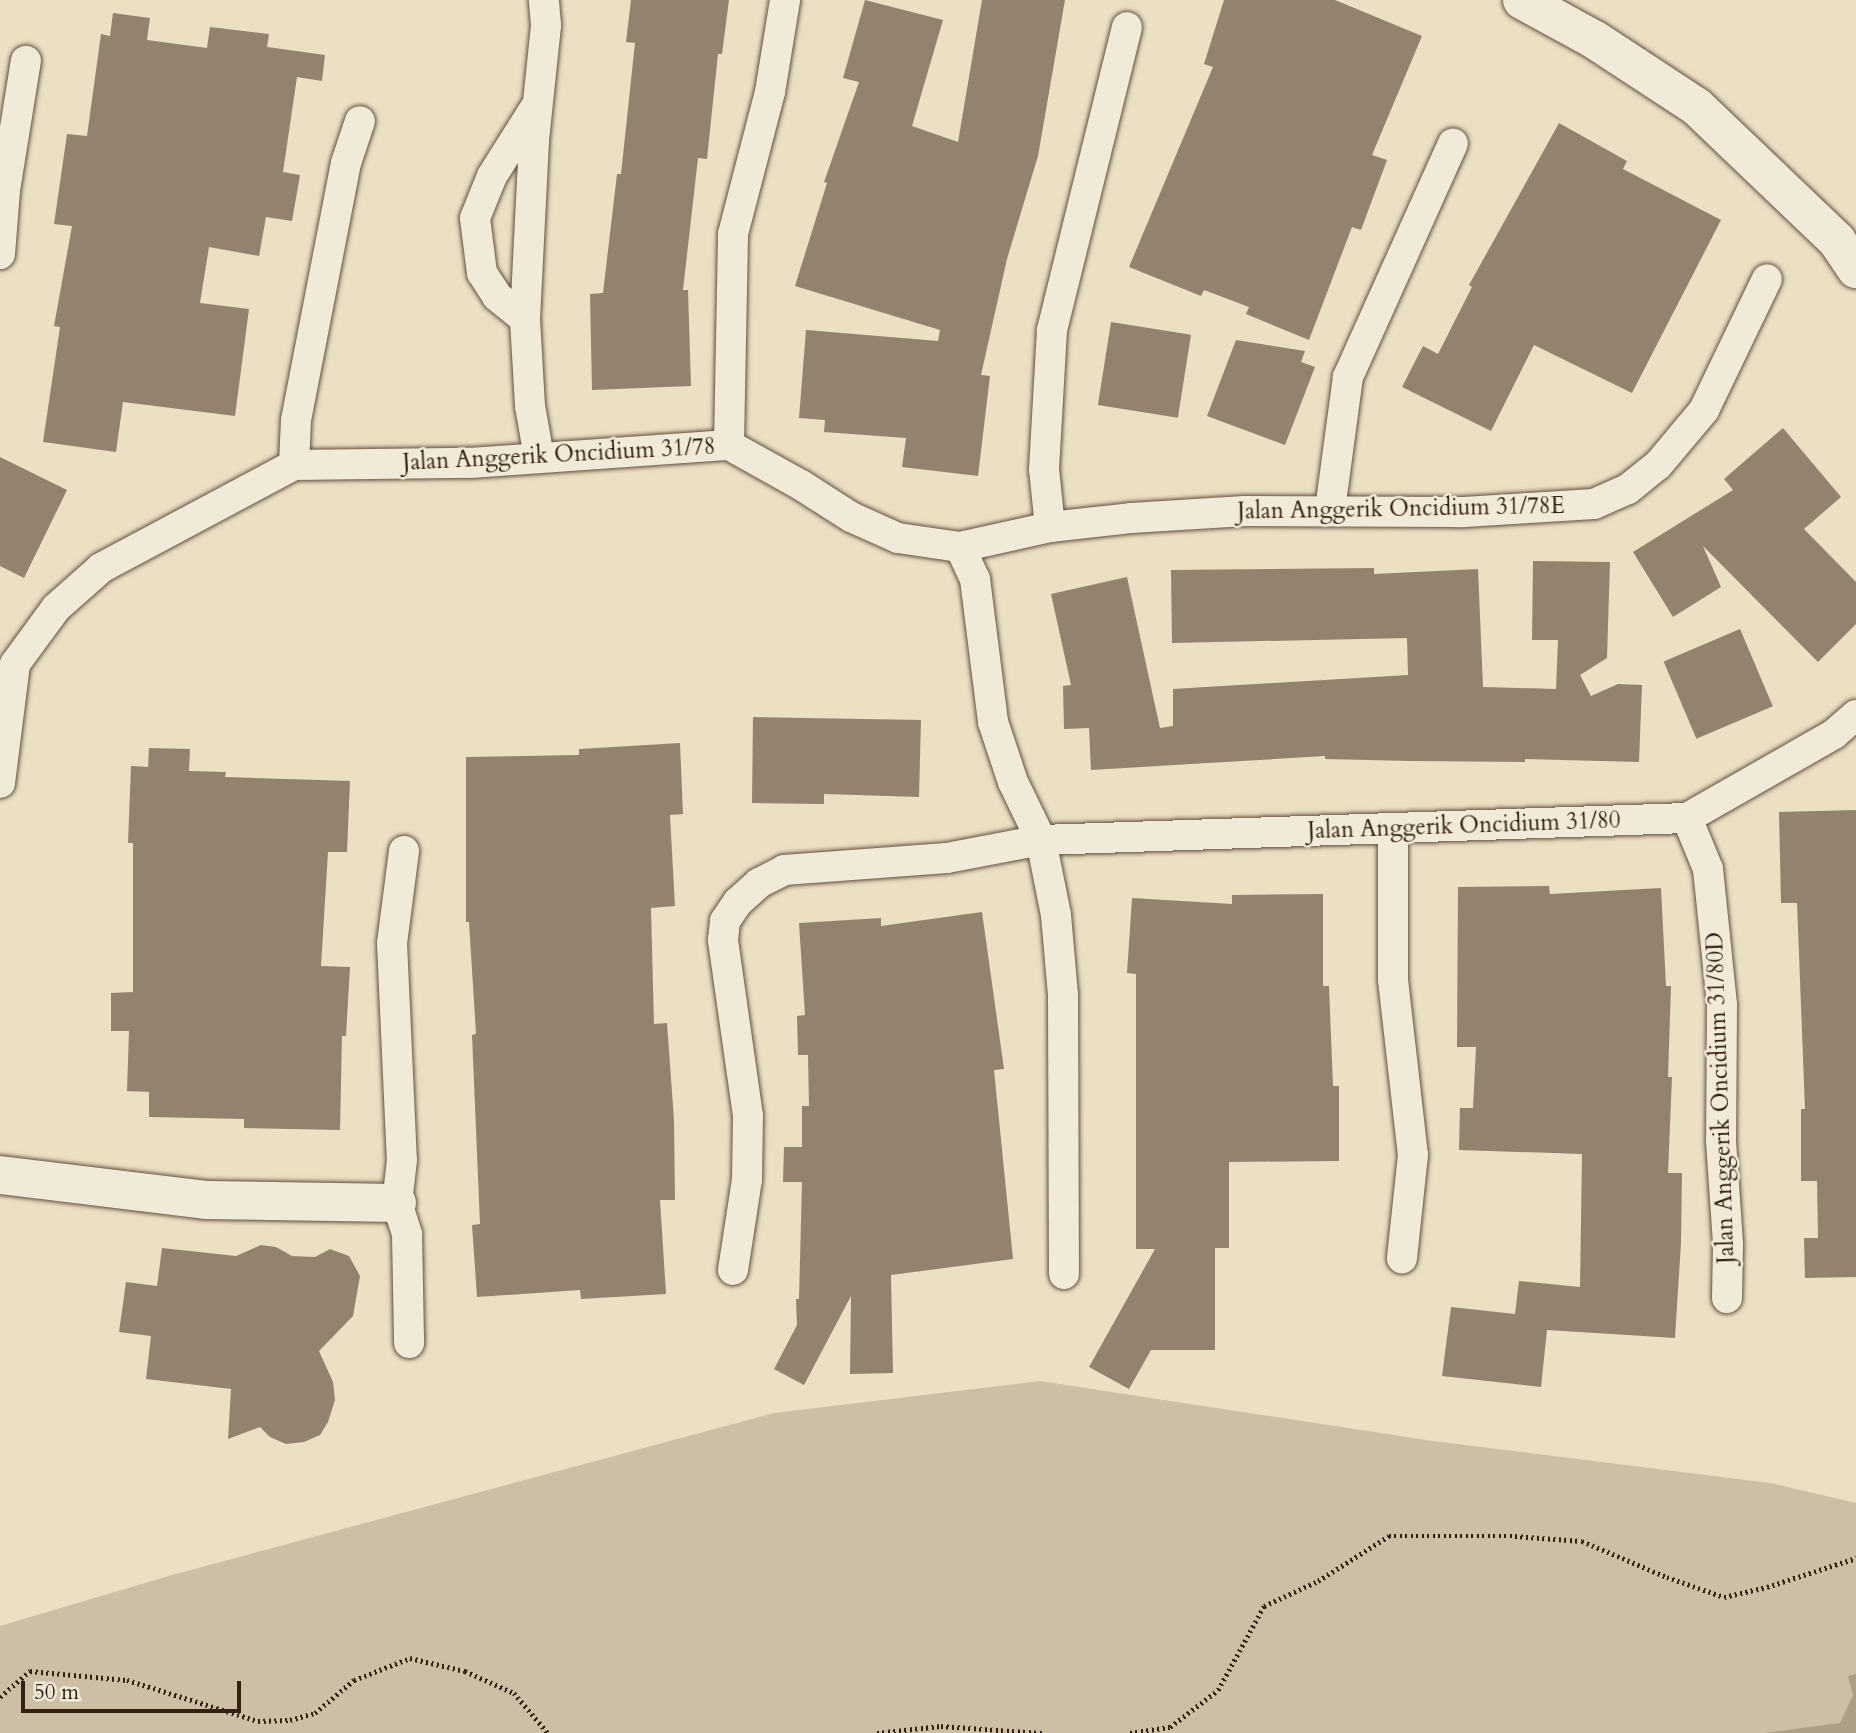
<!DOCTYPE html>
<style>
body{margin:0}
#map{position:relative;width:1856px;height:1733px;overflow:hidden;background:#ebdfc4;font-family:Cardo,serif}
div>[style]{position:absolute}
.green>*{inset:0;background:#ccbfa5}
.water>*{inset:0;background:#ad9e87}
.building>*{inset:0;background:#93836e;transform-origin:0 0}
.path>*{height:4.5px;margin-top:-2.25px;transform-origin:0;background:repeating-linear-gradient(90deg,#342010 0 2px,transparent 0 5.5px)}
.roads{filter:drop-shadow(0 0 2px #62503d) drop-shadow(0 0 2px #62503d)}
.street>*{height:30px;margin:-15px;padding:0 15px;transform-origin:15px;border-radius:15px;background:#f2ead9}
.secondary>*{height:38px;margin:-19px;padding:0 19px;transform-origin:19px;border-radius:19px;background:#f2ead9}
span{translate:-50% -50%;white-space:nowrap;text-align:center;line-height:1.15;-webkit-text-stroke:5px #f2ead9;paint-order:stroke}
.street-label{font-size:23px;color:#342010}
.scale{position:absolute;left:21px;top:1681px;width:220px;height:32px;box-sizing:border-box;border:4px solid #342010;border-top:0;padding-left:9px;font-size:21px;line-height:24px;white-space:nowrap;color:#342010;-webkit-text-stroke:5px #f2ead9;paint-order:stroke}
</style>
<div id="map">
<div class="green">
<div style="clip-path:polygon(1040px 1381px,1433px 1441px,1770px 1483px,1856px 1503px,1856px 1733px,0 1733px,0 1626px,172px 1575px,774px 1413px)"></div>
</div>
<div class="water">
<div style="clip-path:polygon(1856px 1674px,1856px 1733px,1765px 1733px,1840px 1723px,1853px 1695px,1848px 1676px)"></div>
</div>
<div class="building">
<div style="clip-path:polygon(631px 0,729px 0,722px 54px,718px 54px,707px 159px,698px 158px,683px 290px,688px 290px,691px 386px,592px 390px,590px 294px,603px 293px,617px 174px,621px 174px,635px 43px,626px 42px)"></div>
<div style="clip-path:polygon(865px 0,943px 20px,912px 126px,958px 142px,982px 0,1065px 0,1038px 156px,1007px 259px,981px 375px,990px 376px,978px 476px,902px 467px,906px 438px,824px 432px,825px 420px,799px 418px,806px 330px,938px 341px,940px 330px,795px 286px,827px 183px,824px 182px,859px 82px,843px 78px)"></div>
<div style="clip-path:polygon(1224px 0,1335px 0,1422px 36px,1372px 155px,1387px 160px,1361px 230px,1352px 227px,1309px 340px,1246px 314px,1249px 307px,1204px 290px,1201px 296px,1129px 267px,1213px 67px,1204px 64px)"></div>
<div style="clip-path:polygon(113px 13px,150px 18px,147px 40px,207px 48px,210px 27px,269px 34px,267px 47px,325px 55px,322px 81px,297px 77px,283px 172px,300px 175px,292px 221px,266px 217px,259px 256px,209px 247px,200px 303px,249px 309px,235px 416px,123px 402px,116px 452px,43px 442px,60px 327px,54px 326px,72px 226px,54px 224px,67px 134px,87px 136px,101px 34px,110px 36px)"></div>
<div style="clip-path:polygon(1559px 123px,1627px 161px,1623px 169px,1721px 220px,1632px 393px,1534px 345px,1491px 431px,1402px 387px,1423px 346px,1438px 354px,1472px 287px,1469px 285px)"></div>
<div style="left:1111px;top:322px;width:81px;height:84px;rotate:9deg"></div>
<div style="clip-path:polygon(1236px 340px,1305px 351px,1301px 362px,1315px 367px,1285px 445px,1207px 416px)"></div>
<div style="clip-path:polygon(1783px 428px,1841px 497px,1804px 529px,1856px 582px,1856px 624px,1818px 662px,1703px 546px,1721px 587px,1673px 617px,1633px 552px,1733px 490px,1724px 479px)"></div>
<div style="clip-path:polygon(0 457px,67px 490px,24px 578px,0 566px)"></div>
<div style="clip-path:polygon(1533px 561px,1610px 562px,1607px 658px,1580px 675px,1591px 696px,1618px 684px,1642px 685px,1639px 762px,1525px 759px,1525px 762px,1411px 761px,1325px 759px,1325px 756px,1091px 770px,1089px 728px,1064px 729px,1063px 686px,1071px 685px,1051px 594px,1127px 577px,1160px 728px,1173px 726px,1173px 689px,1408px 675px,1407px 638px,1172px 643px,1171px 570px,1374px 568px,1374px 574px,1478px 569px,1483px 687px,1556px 689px,1558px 640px,1532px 640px)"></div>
<div style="left:1740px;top:629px;width:84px;height:83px;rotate:67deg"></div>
<div style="clip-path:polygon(753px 717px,921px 720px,919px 797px,824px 794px,824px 804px,752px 803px)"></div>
<div style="clip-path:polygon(680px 743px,683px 814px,670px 815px,675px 906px,651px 908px,654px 1024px,667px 1023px,674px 1120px,675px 1200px,660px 1200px,666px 1294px,581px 1299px,580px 1290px,477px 1297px,472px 1225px,480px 1224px,472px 1035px,476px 1034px,469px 922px,466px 922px,466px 757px,579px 755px,579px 749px)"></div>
<div style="clip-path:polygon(149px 748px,190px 749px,189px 771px,226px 772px,225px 777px,350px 781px,347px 852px,328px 852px,321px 966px,350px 967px,346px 1036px,342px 1036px,340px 1130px,244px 1128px,244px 1119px,149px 1117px,149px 1092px,127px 1091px,129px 1031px,111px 1031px,111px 993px,133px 992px,133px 843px,128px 843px,131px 766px,148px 767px)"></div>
<div style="clip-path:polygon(1856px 810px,1856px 1277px,1805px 1278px,1804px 1238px,1818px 1238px,1817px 1181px,1801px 1181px,1801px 1109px,1805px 1109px,1797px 903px,1781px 903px,1779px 812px)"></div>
<div style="clip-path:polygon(1549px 886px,1550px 894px,1661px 888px,1666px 986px,1671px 986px,1668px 1077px,1672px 1077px,1668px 1173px,1682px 1173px,1681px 1243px,1675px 1338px,1547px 1330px,1541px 1387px,1442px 1376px,1451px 1307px,1515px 1314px,1519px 1281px,1580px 1287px,1582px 1154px,1459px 1150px,1460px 1108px,1473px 1108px,1476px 1047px,1457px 1047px,1458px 887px)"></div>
<div style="clip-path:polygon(1323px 894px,1323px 986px,1329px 986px,1333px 1086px,1339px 1086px,1339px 1161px,1229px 1162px,1229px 1248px,1215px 1248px,1215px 1350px,1151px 1350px,1129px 1389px,1089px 1367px,1155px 1249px,1136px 1249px,1136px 974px,1127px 973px,1132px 898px,1232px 904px,1232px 895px)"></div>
<div style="clip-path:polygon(982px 912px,1004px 1069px,994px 1070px,1013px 1259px,891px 1275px,893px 1373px,850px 1374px,851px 1296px,804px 1385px,774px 1369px,797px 1325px,796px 1299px,799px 1299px,802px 1182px,783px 1182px,784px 1147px,802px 1147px,802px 1106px,809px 1106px,808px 1055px,798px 1055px,797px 1016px,805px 1015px,799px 923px,881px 918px,881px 926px)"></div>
<div style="clip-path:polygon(261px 1245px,276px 1247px,292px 1256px,315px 1257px,330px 1249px,349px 1256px,360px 1276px,353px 1316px,319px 1351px,333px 1382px,335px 1400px,328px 1422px,320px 1435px,304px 1442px,286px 1444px,270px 1437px,260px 1427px,228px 1439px,231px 1389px,146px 1379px,151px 1336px,119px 1332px,126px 1282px,157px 1286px,162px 1248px,236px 1256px)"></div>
</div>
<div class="path">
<div style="left:0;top:1697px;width:40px;rotate:-41deg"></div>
<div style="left:30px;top:1671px;width:97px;rotate:5.3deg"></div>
<div style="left:127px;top:1680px;width:137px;rotate:17.4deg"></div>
<div style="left:258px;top:1721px;width:32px;rotate:-2deg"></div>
<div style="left:290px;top:1720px;width:26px;rotate:-16deg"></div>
<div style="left:315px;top:1713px;width:51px;rotate:-40.2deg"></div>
<div style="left:354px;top:1680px;width:60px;rotate:-21.4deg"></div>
<div style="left:410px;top:1658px;width:57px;rotate:13.3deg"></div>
<div style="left:465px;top:1671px;width:54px;rotate:24.2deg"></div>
<div style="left:514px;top:1693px;width:52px;rotate:49.6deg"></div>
<div style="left:877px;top:1733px;width:64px;rotate:-6.2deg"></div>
<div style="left:941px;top:1726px;width:101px;rotate:4deg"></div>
<div style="left:1130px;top:1733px;width:40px;rotate:-8.5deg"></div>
<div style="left:1170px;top:1727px;width:61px;rotate:-37.6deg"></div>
<div style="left:1218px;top:1690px;width:96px;rotate:-61.3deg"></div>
<div style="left:1264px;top:1606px;width:60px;rotate:-24.8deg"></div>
<div style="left:1318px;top:1581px;width:84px;rotate:-32.4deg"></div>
<div style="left:1389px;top:1536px;width:126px"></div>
<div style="left:1515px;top:1536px;width:67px;rotate:4.3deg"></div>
<div style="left:1582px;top:1541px;width:92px;rotate:23deg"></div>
<div style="left:1667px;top:1577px;width:60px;rotate:19.3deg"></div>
<div style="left:1724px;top:1597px;width:44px;rotate:-13.1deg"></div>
<div style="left:1767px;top:1587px;width:94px;rotate:-18deg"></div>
</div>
<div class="roads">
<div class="street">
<div style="left:0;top:254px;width:64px;rotate:-85.5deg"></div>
<div style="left:5px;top:190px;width:131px;rotate:-80.8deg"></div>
<div style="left:525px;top:319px;width:36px;rotate:-141deg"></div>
<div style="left:497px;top:296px;width:27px;rotate:-123deg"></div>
<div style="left:482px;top:273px;width:55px;rotate:-97.3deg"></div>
<div style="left:475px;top:218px;width:45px;rotate:-68deg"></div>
<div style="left:492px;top:176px;width:80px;rotate:-57.7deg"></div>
<div style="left:729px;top:445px;width:211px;rotate:-88.9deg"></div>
<div style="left:733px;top:234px;width:147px;rotate:-75.4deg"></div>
<div style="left:770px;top:92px;width:93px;rotate:-80.7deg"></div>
<div style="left:539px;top:457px;width:52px;rotate:-100deg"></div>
<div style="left:530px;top:406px;width:87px;rotate:-93.3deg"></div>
<div style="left:525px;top:319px;width:179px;rotate:-87.1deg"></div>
<div style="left:534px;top:140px;width:116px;rotate:-84deg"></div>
<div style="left:546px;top:25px;width:25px;rotate:-95deg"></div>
<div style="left:294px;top:465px;width:45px;rotate:-87.5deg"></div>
<div style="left:296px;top:420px;width:262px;rotate:-79deg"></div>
<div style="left:346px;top:163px;width:44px;rotate:-71.6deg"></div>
<div style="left:1330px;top:510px;width:134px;rotate:-82.3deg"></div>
<div style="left:1348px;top:377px;width:256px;rotate:-65.8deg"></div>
<div style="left:1050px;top:527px;width:58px;rotate:-95.9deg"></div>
<div style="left:1044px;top:469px;width:139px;rotate:-86.7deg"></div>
<div style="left:1052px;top:330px;width:312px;rotate:-76.1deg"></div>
<div style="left:960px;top:547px;width:92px;rotate:-12.5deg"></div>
<div style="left:1050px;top:527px;width:81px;rotate:-6.3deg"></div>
<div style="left:1131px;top:518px;width:114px;rotate:-3.5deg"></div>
<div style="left:1245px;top:511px;width:219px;rotate:0.3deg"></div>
<div style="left:1464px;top:512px;width:130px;rotate:-3.5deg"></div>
<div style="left:1594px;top:504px;width:37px;rotate:-24deg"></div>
<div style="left:1628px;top:489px;width:38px;rotate:-39deg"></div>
<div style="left:1658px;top:465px;width:72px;rotate:-50.1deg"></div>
<div style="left:1704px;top:410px;width:145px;rotate:-64.3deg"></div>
<div style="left:0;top:783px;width:120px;rotate:-82.8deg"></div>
<div style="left:15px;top:664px;width:69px;rotate:-53.8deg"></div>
<div style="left:56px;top:608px;width:60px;rotate:-41.6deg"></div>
<div style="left:101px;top:568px;width:219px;rotate:-28.1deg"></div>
<div style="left:294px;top:465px;width:176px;rotate:-0.7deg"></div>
<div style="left:470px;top:463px;width:260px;rotate:-4deg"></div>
<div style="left:729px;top:445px;width:82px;rotate:29.1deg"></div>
<div style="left:801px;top:485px;width:59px;rotate:32.6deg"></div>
<div style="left:851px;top:517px;width:51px;rotate:24.1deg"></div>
<div style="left:898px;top:538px;width:63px;rotate:8.3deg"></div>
<div style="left:960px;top:547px;width:35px;rotate:65deg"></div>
<div style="left:975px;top:579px;width:144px;rotate:82.8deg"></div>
<div style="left:993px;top:722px;width:63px;rotate:71.6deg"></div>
<div style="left:1013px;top:782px;width:64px;rotate:64.2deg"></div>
<div style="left:1041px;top:840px;width:76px;rotate:78.7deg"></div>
<div style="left:1056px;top:915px;width:80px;rotate:85deg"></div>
<div style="left:1063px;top:995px;width:279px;rotate:89.8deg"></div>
<div style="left:1687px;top:818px;width:55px;rotate:67.6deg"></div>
<div style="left:1708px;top:869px;width:137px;rotate:84.1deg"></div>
<div style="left:1722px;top:1005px;width:136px;rotate:90.4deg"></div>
<div style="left:1721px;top:1141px;width:104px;rotate:86.1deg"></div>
<div style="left:1728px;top:1245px;width:53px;rotate:91.1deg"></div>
<div style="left:1393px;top:828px;width:152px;rotate:90deg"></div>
<div style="left:1393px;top:980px;width:176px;rotate:83.5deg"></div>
<div style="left:1413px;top:1155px;width:104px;rotate:96.1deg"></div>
<div style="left:404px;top:851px;width:93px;rotate:97.4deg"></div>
<div style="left:392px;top:943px;width:217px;rotate:87.4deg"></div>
<div style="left:402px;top:1160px;width:43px;rotate:96.6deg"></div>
<div style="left:397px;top:1203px;width:33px;rotate:72deg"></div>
<div style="left:407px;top:1234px;width:109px;rotate:88.9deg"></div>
<div style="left:733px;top:1270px;width:91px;rotate:-81.2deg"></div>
<div style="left:747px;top:1180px;width:64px;rotate:-89.1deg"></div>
<div style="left:748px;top:1116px;width:178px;rotate:-98.1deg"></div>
<div style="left:723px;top:940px;width:19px;rotate:-84deg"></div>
<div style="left:725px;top:921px;width:23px;rotate:-56deg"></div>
<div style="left:738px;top:902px;width:28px;rotate:-42deg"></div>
<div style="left:759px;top:883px;width:28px;rotate:-27deg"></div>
<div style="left:784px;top:870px;width:163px;rotate:-4.2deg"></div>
<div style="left:947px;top:858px;width:96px;rotate:-10.8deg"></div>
<div style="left:1041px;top:840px;width:646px;rotate:-1.95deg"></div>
<div style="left:1687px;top:818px;width:169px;rotate:-29.7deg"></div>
<div style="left:1834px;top:734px;width:29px;rotate:-41deg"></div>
</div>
<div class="secondary">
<div style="left:1522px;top:0;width:83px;rotate:28.7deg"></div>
<div style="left:1595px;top:40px;width:122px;rotate:33.3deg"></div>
<div style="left:1697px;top:107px;width:194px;rotate:43.7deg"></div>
<div style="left:1837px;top:241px;width:34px;rotate:56deg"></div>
<div style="left:0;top:1175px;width:209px;rotate:6.9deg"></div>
<div style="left:208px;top:1200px;width:189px;rotate:0.9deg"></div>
</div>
</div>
<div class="street-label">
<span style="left:559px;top:455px;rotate:-3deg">Jalan Anggerik Oncidium 31/78</span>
<span style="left:1401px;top:509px;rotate:-1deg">Jalan Anggerik Oncidium 31/78E</span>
<span style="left:1464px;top:826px;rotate:-2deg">Jalan Anggerik Oncidium 31/80</span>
<span style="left:1721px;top:1098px;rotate:-92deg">Jalan Anggerik Oncidium 31/80D</span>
</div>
<div class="scale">50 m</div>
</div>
